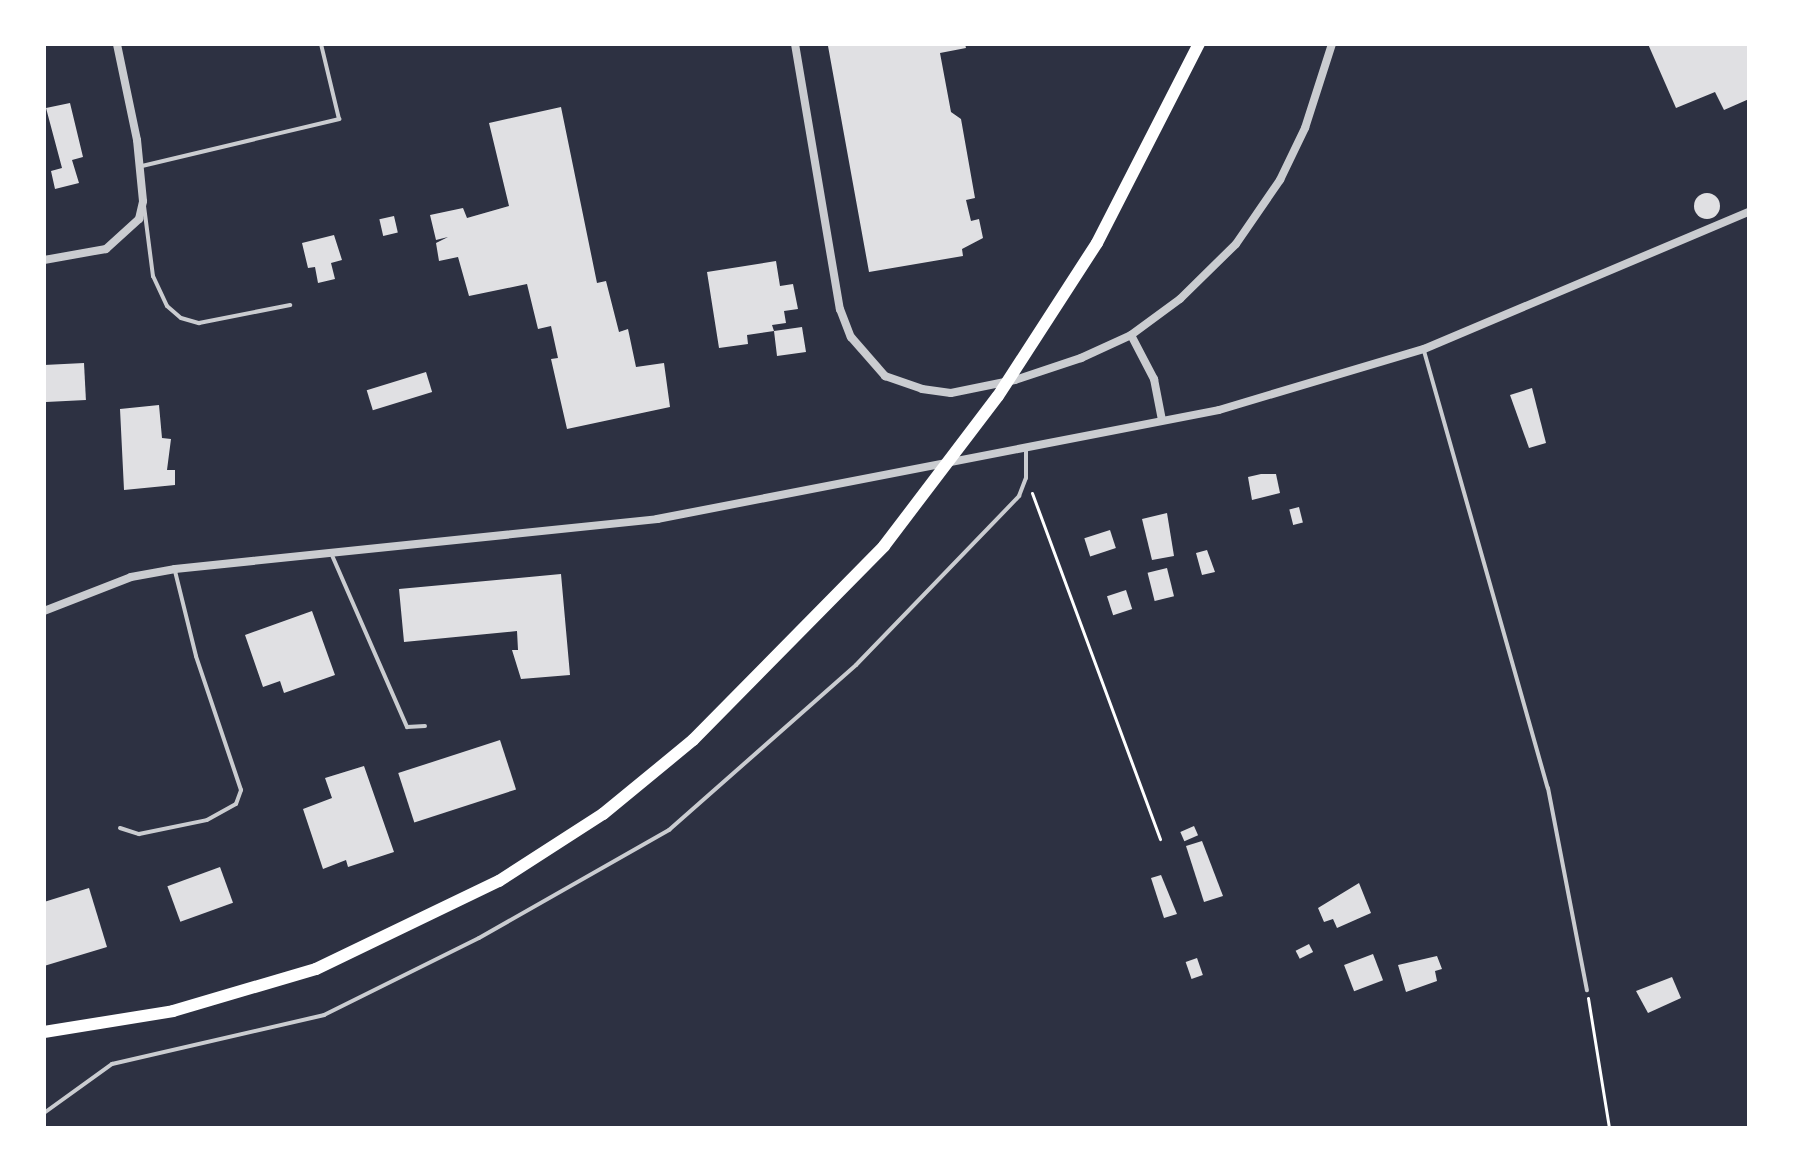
<!DOCTYPE html>
<style>
body{margin:0}
#map{position:relative;width:1793px;height:1172px;overflow:hidden;background:#2d3142;font-family:Commissioner,sans-serif}
div>[style]{position:absolute}
.building>*{inset:0;background:#e0e0e3;transform-origin:0 0}
.round{border-radius:50%}
.path>*{height:3px;margin:-1.5px;padding:0 1.5px;transform-origin:1.5px;border-radius:1.5px;background:#fff}
.service>*{height:4px;margin:-2px;padding:0 2px;transform-origin:2px;border-radius:2px;background:#caccd0}
.minor>*{height:8px;margin:-4px;padding:0 4px;transform-origin:4px;border-radius:4px;background:#caccd0}
.primary>*{height:12px;margin:-6px;padding:0 6px;transform-origin:6px;border-radius:6px;background:#fff}
span{translate:-50% -50%;white-space:nowrap;text-align:center;line-height:1.15;-webkit-text-stroke:6px #fff;paint-order:stroke}
.frame{position:absolute;inset:0;border:46px solid #fff;pointer-events:none}
</style>
<div id="map">
<div class="building">
<div style="clip-path:polygon(965px 44px,966px 48px,940px 53px,951px 112px,961px 119px,975px 198px,966px 200px,971px 221px,979px 219px,983px 238px,962px 249px,963px 256px,869px 272px,828px 46px)"></div>
<div style="clip-path:polygon(1648px 44px,1749px 44px,1749px 99px,1724px 110px,1715px 92px,1676px 108px)"></div>
<div style="clip-path:polygon(70px 103px,83px 157px,72px 160px,79px 183px,55px 189px,51px 171px,62px 168px,46px 108px)"></div>
<div style="clip-path:polygon(561px 107px,597px 283px,606px 281px,619px 332px,628px 329px,636px 367px,664px 363px,670px 407px,567px 429px,551px 359px,558px 358px,551px 326px,538px 329px,527px 284px,469px 296px,458px 257px,439px 261px,436px 243px,448px 237px,436px 240px,430px 215px,463px 208px,467px 218px,509px 206px,489px 123px)"></div>
<div class="round" style="left:1694px;top:193px;width:26px;height:26px"></div>
<div style="left:394px;top:216px;width:17px;height:15px;rotate:77deg"></div>
<div style="clip-path:polygon(334px 235px,342px 260px,331px 263px,335px 279px,318px 283px,315px 267px,308px 268px,302px 243px)"></div>
<div style="clip-path:polygon(776px 261px,780px 286px,793px 284px,798px 309px,784px 311px,786px 323px,772px 325px,774px 331px,802px 327px,806px 352px,777px 356px,774px 331px,747px 335px,748px 344px,719px 348px,707px 272px)"></div>
<div style="left:84px;top:363px;width:37px;height:40px;rotate:87deg"></div>
<div style="left:426px;top:372px;width:21px;height:62px;rotate:73deg"></div>
<div style="clip-path:polygon(1532px 388px,1546px 443px,1529px 448px,1510px 395px)"></div>
<div style="clip-path:polygon(159px 405px,162px 438px,171px 439px,167px 470px,175px 470px,175px 485px,124px 490px,120px 409px)"></div>
<div style="clip-path:polygon(1261px 474px,1276px 474px,1280px 493px,1252px 500px,1248px 477px)"></div>
<div style="left:1299px;top:507px;width:16px;height:10px;rotate:76deg"></div>
<div style="clip-path:polygon(1167px 513px,1174px 556px,1152px 560px,1142px 519px)"></div>
<div style="left:1110px;top:530px;width:19px;height:27px;rotate:72deg"></div>
<div style="clip-path:polygon(1207px 550px,1215px 572px,1202px 575px,1196px 553px)"></div>
<div style="left:1167px;top:568px;width:29px;height:20px;rotate:76deg"></div>
<div style="clip-path:polygon(561px 574px,570px 675px,521px 679px,512px 650px,518px 650px,517px 631px,404px 642px,399px 589px)"></div>
<div style="left:1126px;top:590px;width:20px;height:20px;rotate:72deg"></div>
<div style="clip-path:polygon(312px 611px,335px 675px,284px 693px,280px 681px,263px 687px,245px 635px)"></div>
<div style="left:500px;top:740px;width:52px;height:107px;rotate:72deg"></div>
<div style="clip-path:polygon(364px 766px,394px 852px,348px 867px,346px 860px,323px 869px,303px 809px,332px 798px,325px 778px)"></div>
<div style="left:1194px;top:826px;width:10px;height:15px;rotate:66deg"></div>
<div style="clip-path:polygon(1202px 841px,1223px 896px,1204px 902px,1186px 846px)"></div>
<div style="left:220px;top:867px;width:38px;height:56px;rotate:70deg"></div>
<div style="clip-path:polygon(1161px 875px,1177px 914px,1164px 918px,1151px 878px)"></div>
<div style="clip-path:polygon(1359px 883px,1371px 913px,1337px 928px,1333px 919px,1324px 922px,1318px 908px)"></div>
<div style="clip-path:polygon(89px 888px,107px 947px,44px 966px,44px 902px)"></div>
<div style="left:1309px;top:944px;width:9px;height:15px;rotate:63deg"></div>
<div style="left:1373px;top:954px;width:28px;height:31px;rotate:69deg"></div>
<div style="clip-path:polygon(1437px 956px,1442px 969px,1435px 971px,1437px 981px,1406px 992px,1398px 965px)"></div>
<div style="left:1197px;top:958px;width:18px;height:12px;rotate:71deg"></div>
<div style="clip-path:polygon(1672px 977px,1681px 998px,1648px 1013px,1636px 991px)"></div>
</div>
<div class="path">
<div style="left:1032px;top:493px;width:369px;rotate:69.7deg"></div>
<div style="left:1588px;top:998px;width:132px;rotate:80.8deg"></div>
</div>
<div class="service">
<div style="left:142px;top:166px;width:203px;rotate:-13.4deg"></div>
<div style="left:339px;top:119px;width:77px;rotate:-103.5deg"></div>
<div style="left:144px;top:206px;width:71px;rotate:82.7deg"></div>
<div style="left:153px;top:276px;width:33px;rotate:65deg"></div>
<div style="left:167px;top:306px;width:18px;rotate:41deg"></div>
<div style="left:181px;top:318px;width:19px;rotate:16deg"></div>
<div style="left:199px;top:323px;width:93px;rotate:-11.2deg"></div>
<div style="left:1424px;top:351px;width:454px;rotate:74.2deg"></div>
<div style="left:1548px;top:788px;width:206px;rotate:79.1deg"></div>
<div style="left:331px;top:553px;width:190px;rotate:66.4deg"></div>
<div style="left:407px;top:727px;width:18px;rotate:-3deg"></div>
<div style="left:120px;top:828px;width:20px;rotate:18deg"></div>
<div style="left:139px;top:834px;width:69px;rotate:-11.6deg"></div>
<div style="left:207px;top:820px;width:33px;rotate:-29deg"></div>
<div style="left:236px;top:804px;width:15px;rotate:-70deg"></div>
<div style="left:241px;top:790px;width:141px;rotate:-108.6deg"></div>
<div style="left:196px;top:656px;width:88px;rotate:-103.9deg"></div>
<div style="left:44px;top:1113px;width:84px;rotate:-35.8deg"></div>
<div style="left:112px;top:1064px;width:218px;rotate:-13deg"></div>
<div style="left:324px;top:1015px;width:173px;rotate:-26.4deg"></div>
<div style="left:479px;top:938px;width:219px;rotate:-29.6deg"></div>
<div style="left:669px;top:830px;width:249px;rotate:-41.4deg"></div>
<div style="left:856px;top:665px;width:235px;rotate:-46deg"></div>
<div style="left:1019px;top:496px;width:19px;rotate:-69deg"></div>
<div style="left:1026px;top:478px;width:30px;rotate:-90deg"></div>
</div>
<div class="minor">
<div style="left:795px;top:44px;width:269px;rotate:80.4deg"></div>
<div style="left:840px;top:309px;width:30px;rotate:69deg"></div>
<div style="left:851px;top:337px;width:52px;rotate:48.9deg"></div>
<div style="left:885px;top:376px;width:39px;rotate:19deg"></div>
<div style="left:922px;top:389px;width:29px;rotate:8deg"></div>
<div style="left:951px;top:393px;width:65px;rotate:-11.5deg"></div>
<div style="left:1015px;top:380px;width:70px;rotate:-18.4deg"></div>
<div style="left:1081px;top:358px;width:55px;rotate:-24.7deg"></div>
<div style="left:1131px;top:335px;width:61px;rotate:-36.3deg"></div>
<div style="left:1180px;top:299px;width:78px;rotate:-44.5deg"></div>
<div style="left:1236px;top:244px;width:78px;rotate:-55.5deg"></div>
<div style="left:1280px;top:180px;width:58px;rotate:-64.3deg"></div>
<div style="left:1305px;top:128px;width:88px;rotate:-72.2deg"></div>
<div style="left:44px;top:260px;width:63px;rotate:-10.1deg"></div>
<div style="left:106px;top:249px;width:45px;rotate:-42.3deg"></div>
<div style="left:139px;top:219px;width:18px;rotate:-77deg"></div>
<div style="left:143px;top:201px;width:61px;rotate:-95.6deg"></div>
<div style="left:137px;top:140px;width:98px;rotate:-101.8deg"></div>
<div style="left:1131px;top:335px;width:50px;rotate:62.4deg"></div>
<div style="left:1154px;top:379px;width:42px;rotate:79deg"></div>
<div style="left:44px;top:611px;width:93px;rotate:-21.3deg"></div>
<div style="left:131px;top:577px;width:45px;rotate:-10.3deg"></div>
<div style="left:175px;top:569px;width:485px;rotate:-5.9deg"></div>
<div style="left:657px;top:519px;width:572px;rotate:-10.98deg"></div>
<div style="left:1219px;top:410px;width:214px;rotate:-16.6deg"></div>
<div style="left:1424px;top:349px;width:353px;rotate:-22.9deg"></div>
</div>
<div class="primary">
<div style="left:44px;top:1032px;width:131px;rotate:-9.2deg"></div>
<div style="left:173px;top:1011px;width:149px;rotate:-16.4deg"></div>
<div style="left:316px;top:969px;width:203px;rotate:-25.7deg"></div>
<div style="left:499px;top:881px;width:124px;rotate:-32.8deg"></div>
<div style="left:603px;top:814px;width:117px;rotate:-39.4deg"></div>
<div style="left:693px;top:740px;width:272px;rotate:-45.4deg"></div>
<div style="left:884px;top:546px;width:188px;rotate:-52.8deg"></div>
<div style="left:998px;top:396px;width:182px;rotate:-57.1deg"></div>
<div style="left:1097px;top:243px;width:224px;rotate:-62.9deg"></div>
</div>
<div class="frame"></div>
</div>
